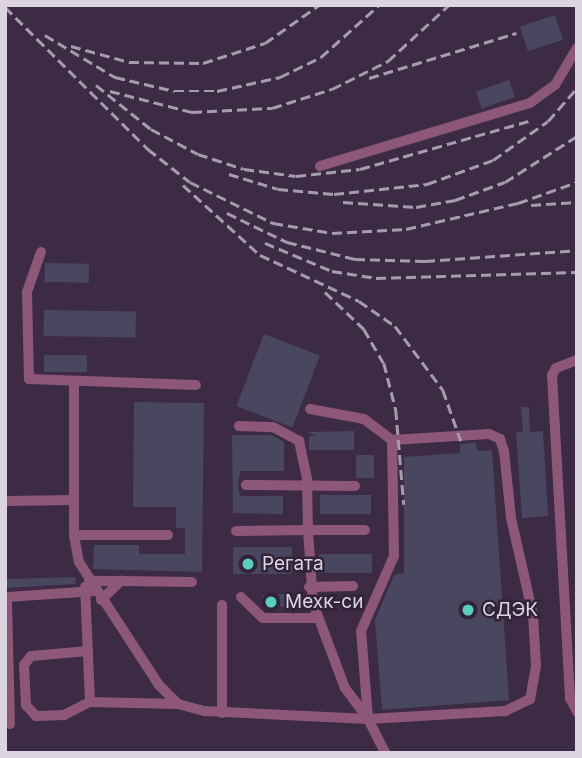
<!DOCTYPE html>
<meta charset="utf-8">
<style>
body{margin:0}
#map{position:relative;width:582px;height:758px;overflow:hidden;background:#322338;font-family:Inter,sans-serif}
div>[style]{position:absolute}
.built>*{inset:0;background:#3d2a45;transform-origin:0 0}
.building>*{inset:0;background:#494660;transform-origin:0 0}
.minor>*{height:10px;margin:-5px;padding:0 5px;transform-origin:5px;border-radius:5px;background:#8d5778}
.rail>*{height:2.5px;margin-top:-1.25px;transform-origin:0;background:repeating-linear-gradient(90deg,#a79cab 0 10px,transparent 0 15px)}
.dots>*{width:19px;height:19px;translate:-50% -50%;box-sizing:border-box;border:4px solid #322338;border-radius:50%}
span{translate:-50% -50%;white-space:nowrap;text-align:center;line-height:1.15;-webkit-text-stroke:5px #322338;paint-order:stroke}
.poi-label{font-size:19px;color:#ddd4e1}
.left{translate:0 -50%;text-align:left}
.frame{position:absolute;inset:0;border:7px solid #ddd4e1;pointer-events:none}
</style>
<div id="map">
<div class="built">
<div style="left:5px;top:5px;width:572px;height:748px"></div>
</div>
<div class="building">
<div style="left:555px;top:15px;width:26px;height:37px;rotate:72deg"></div>
<div style="left:509px;top:80px;width:18px;height:35px;rotate:71deg"></div>
<div style="left:45px;top:263px;width:44px;height:19px;rotate:1deg"></div>
<div style="left:44px;top:310px;width:92px;height:26px;rotate:1deg"></div>
<div style="left:264px;top:334px;width:60px;height:77px;rotate:21deg"></div>
<div style="left:44px;top:355px;width:43px;height:17px"></div>
<div style="clip-path:polygon(134px 402px,204px 403px,202px 572px,93px 569px,94px 545px,139px 545px,139px 554px,185px 554px,185px 528px,176px 528px,176px 507px,133px 507px)"></div>
<div style="clip-path:polygon(521px 407px,529px 407px,530px 432px,543px 431px,548px 516px,522px 518px,516px 432px,523px 432px)"></div>
<div style="clip-path:polygon(354px 431px,354px 450px,309px 450px,309px 436px,316px 436px,307px 432px)"></div>
<div style="clip-path:polygon(232px 435px,272px 435px,284px 442px,284px 471px,240px 471px,238px 484px,240px 496px,283px 496px,283px 514px,233px 513px)"></div>
<div style="clip-path:polygon(476px 443px,477px 451px,492px 450px,509px 700px,382px 710px,375px 620px,394px 575px,404px 573px,404px 457px,460px 453px,460px 444px)"></div>
<div style="left:356px;top:455px;width:18px;height:23px"></div>
<div style="left:320px;top:495px;width:51px;height:19px"></div>
<div style="left:233px;top:547px;width:59px;height:27px"></div>
<div style="left:319px;top:554px;width:53px;height:19px"></div>
<div style="clip-path:polygon(75px 577px,76px 584px,5px 588px,5px 579px)"></div>
<div style="clip-path:polygon(291px 594px,291px 607px,262px 606px,262px 595px)"></div>
</div>
<div class="minor">
<div style="left:320px;top:166px;width:219px;rotate:-16.7deg"></div>
<div style="left:530px;top:103px;width:31px;rotate:-36deg"></div>
<div style="left:555px;top:85px;width:43px;rotate:-59.3deg"></div>
<div style="left:41px;top:252px;width:42px;rotate:109.3deg"></div>
<div style="left:27px;top:292px;width:87px;rotate:88.7deg"></div>
<div style="left:29px;top:379px;width:167px;rotate:2.1deg"></div>
<div style="left:577px;top:360px;width:22px;rotate:159deg"></div>
<div style="left:556px;top:368px;width:8px;rotate:120deg"></div>
<div style="left:552px;top:375px;width:324px;rotate:86.8deg"></div>
<div style="left:570px;top:698px;width:16px;rotate:63deg"></div>
<div style="left:74px;top:383px;width:152px;rotate:90deg"></div>
<div style="left:74px;top:535px;width:27px;rotate:80deg"></div>
<div style="left:79px;top:562px;width:147px;rotate:57deg"></div>
<div style="left:159px;top:685px;width:27px;rotate:45deg"></div>
<div style="left:178px;top:704px;width:28px;rotate:15deg"></div>
<div style="left:205px;top:711px;width:163px;rotate:2.8deg"></div>
<div style="left:368px;top:719px;width:38px;rotate:63deg"></div>
<div style="left:310px;top:409px;width:55px;rotate:10.5deg"></div>
<div style="left:364px;top:419px;width:35px;rotate:37deg"></div>
<div style="left:392px;top:440px;width:97px;rotate:-3.5deg"></div>
<div style="left:489px;top:434px;width:12px;rotate:24deg"></div>
<div style="left:500px;top:439px;width:13px;rotate:72deg"></div>
<div style="left:504px;top:451px;width:67px;rotate:84deg"></div>
<div style="left:511px;top:518px;width:99px;rotate:77.2deg"></div>
<div style="left:533px;top:615px;width:51px;rotate:86.6deg"></div>
<div style="left:536px;top:666px;width:34px;rotate:100deg"></div>
<div style="left:530px;top:699px;width:28px;rotate:154deg"></div>
<div style="left:505px;top:711px;width:137px;rotate:176.7deg"></div>
<div style="left:239px;top:426px;width:34px;rotate:2deg"></div>
<div style="left:273px;top:427px;width:30px;rotate:28deg"></div>
<div style="left:299px;top:441px;width:40px;rotate:78deg"></div>
<div style="left:307px;top:480px;width:50px;rotate:88.9deg"></div>
<div style="left:308px;top:530px;width:57px"></div>
<div style="left:246px;top:485px;width:109px;rotate:0.5deg"></div>
<div style="left:5px;top:501px;width:69px;rotate:-0.8deg"></div>
<div style="left:236px;top:531px;width:72px;rotate:-0.8deg"></div>
<div style="left:308px;top:530px;width:73px;rotate:86.1deg"></div>
<div style="left:313px;top:603px;width:91px;rotate:69.4deg"></div>
<div style="left:345px;top:688px;width:39px;rotate:53deg"></div>
<div style="left:74px;top:535px;width:94px"></div>
<div style="left:89px;top:581px;width:32px"></div>
<div style="left:85px;top:587px;width:115px;rotate:87.5deg"></div>
<div style="left:90px;top:702px;width:88px;rotate:1.3deg"></div>
<div style="left:309px;top:587px;width:44px;rotate:-1.3deg"></div>
<div style="left:241px;top:597px;width:30px;rotate:44deg"></div>
<div style="left:263px;top:618px;width:55px"></div>
<div style="left:101px;top:600px;width:28px;rotate:-44deg"></div>
<div style="left:121px;top:581px;width:71px;rotate:0.8deg"></div>
<div style="left:222px;top:605px;width:108px;rotate:90deg"></div>
<div style="left:88px;top:651px;width:57px;rotate:175deg"></div>
<div style="left:31px;top:656px;width:11px;rotate:128deg"></div>
<div style="left:24px;top:665px;width:40px;rotate:87.1deg"></div>
<div style="left:26px;top:705px;width:15px;rotate:48deg"></div>
<div style="left:36px;top:716px;width:28px;rotate:-2deg"></div>
<div style="left:64px;top:715px;width:29px;rotate:-27deg"></div>
<div style="left:368px;top:719px;width:88px;rotate:-94.5deg"></div>
<div style="left:361px;top:631px;width:82px;rotate:-66.3deg"></div>
<div style="left:394px;top:556px;width:116px;rotate:-91deg"></div>
<div style="left:10px;top:724px;width:127px;rotate:-91.4deg"></div>
<div style="left:7px;top:597px;width:89px;rotate:-3.9deg"></div>
</div>
<div class="rail">
<div style="left:5px;top:7px;width:202px;rotate:44.8deg"></div>
<div style="left:148px;top:149px;width:53px;rotate:38.2deg"></div>
<div style="left:190px;top:182px;width:93px;rotate:26.3deg"></div>
<div style="left:273px;top:223px;width:60px;rotate:9.6deg"></div>
<div style="left:332px;top:233px;width:74px;rotate:-3.1deg"></div>
<div style="left:406px;top:229px;width:115px;rotate:-13.1deg"></div>
<div style="left:518px;top:203px;width:63px;rotate:-19.6deg"></div>
<div style="left:45px;top:35px;width:82px;rotate:31deg"></div>
<div style="left:115px;top:77px;width:61px;rotate:13.3deg"></div>
<div style="left:174px;top:91px;width:43px"></div>
<div style="left:217px;top:91px;width:65px;rotate:-12.5deg"></div>
<div style="left:280px;top:77px;width:46px;rotate:-26deg"></div>
<div style="left:321px;top:57px;width:78px;rotate:-41.9deg"></div>
<div style="left:71px;top:46px;width:60px;rotate:15.4deg"></div>
<div style="left:129px;top:62px;width:74px;rotate:0.8deg"></div>
<div style="left:203px;top:63px;width:65px;rotate:-17.9deg"></div>
<div style="left:265px;top:43px;width:66px;rotate:-35.1deg"></div>
<div style="left:369px;top:78px;width:154px;rotate:-17deg"></div>
<div style="left:96px;top:85px;width:70px;rotate:38.7deg"></div>
<div style="left:151px;top:129px;width:53px;rotate:28deg"></div>
<div style="left:198px;top:154px;width:48px;rotate:18.1deg"></div>
<div style="left:244px;top:169px;width:52px;rotate:7.7deg"></div>
<div style="left:296px;top:176px;width:64px;rotate:-6.2deg"></div>
<div style="left:360px;top:169px;width:179px;rotate:-15.9deg"></div>
<div style="left:110px;top:91px;width:85px;rotate:14.4deg"></div>
<div style="left:192px;top:112px;width:80px;rotate:-2.9deg"></div>
<div style="left:272px;top:108px;width:63px;rotate:-17.6deg"></div>
<div style="left:332px;top:89px;width:63px;rotate:-26.6deg"></div>
<div style="left:388px;top:61px;width:83px;rotate:-42.6deg"></div>
<div style="left:229px;top:174px;width:51px;rotate:17deg"></div>
<div style="left:278px;top:189px;width:56px;rotate:5.1deg"></div>
<div style="left:334px;top:194px;width:94px;rotate:-6.1deg"></div>
<div style="left:427px;top:184px;width:70px;rotate:-20deg"></div>
<div style="left:493px;top:160px;width:67px;rotate:-35.3deg"></div>
<div style="left:548px;top:121px;width:44px;rotate:-48.7deg"></div>
<div style="left:183px;top:185px;width:104px;rotate:42.3deg"></div>
<div style="left:260px;top:255px;width:109px;rotate:24.9deg"></div>
<div style="left:359px;top:301px;width:44px;rotate:34.8deg"></div>
<div style="left:395px;top:326px;width:80px;rotate:53.1deg"></div>
<div style="left:443px;top:390px;width:54px;rotate:70.6deg"></div>
<div style="left:343px;top:202px;width:73px;rotate:3.9deg"></div>
<div style="left:416px;top:207px;width:40px;rotate:-10deg"></div>
<div style="left:455px;top:200px;width:53px;rotate:-19.8deg"></div>
<div style="left:505px;top:182px;width:85px;rotate:-32.6deg"></div>
<div style="left:531px;top:205px;width:46px;rotate:-3.7deg"></div>
<div style="left:227px;top:213px;width:67px;rotate:25.8deg"></div>
<div style="left:287px;top:242px;width:70px;rotate:14deg"></div>
<div style="left:355px;top:259px;width:70px;rotate:1.6deg"></div>
<div style="left:425px;top:261px;width:152px;rotate:-4.1deg"></div>
<div style="left:265px;top:243px;width:73px;rotate:22.7deg"></div>
<div style="left:332px;top:271px;width:45px;rotate:9deg"></div>
<div style="left:376px;top:278px;width:201px;rotate:-1.7deg"></div>
<div style="left:325px;top:292px;width:54px;rotate:43.5deg"></div>
<div style="left:364px;top:329px;width:39px;rotate:60deg"></div>
<div style="left:384px;top:363px;width:49px;rotate:75.7deg"></div>
<div style="left:396px;top:410px;width:95px;rotate:85.2deg"></div>
</div>
<div class="dots">
<div style="left:248px;top:564px;background:#5acebc"></div>
<div style="left:271px;top:602px;background:#5acebc"></div>
<div style="left:468px;top:610px;background:#5acebc"></div>
</div>
<div class="poi-label">
<span class="left" style="left:262px;top:564px">Регата</span>
<span class="left" style="left:285px;top:602px">Мехк-си</span>
<span class="left" style="left:482px;top:610px">СДЭК</span>
</div>
<div class="frame"></div>
</div>
